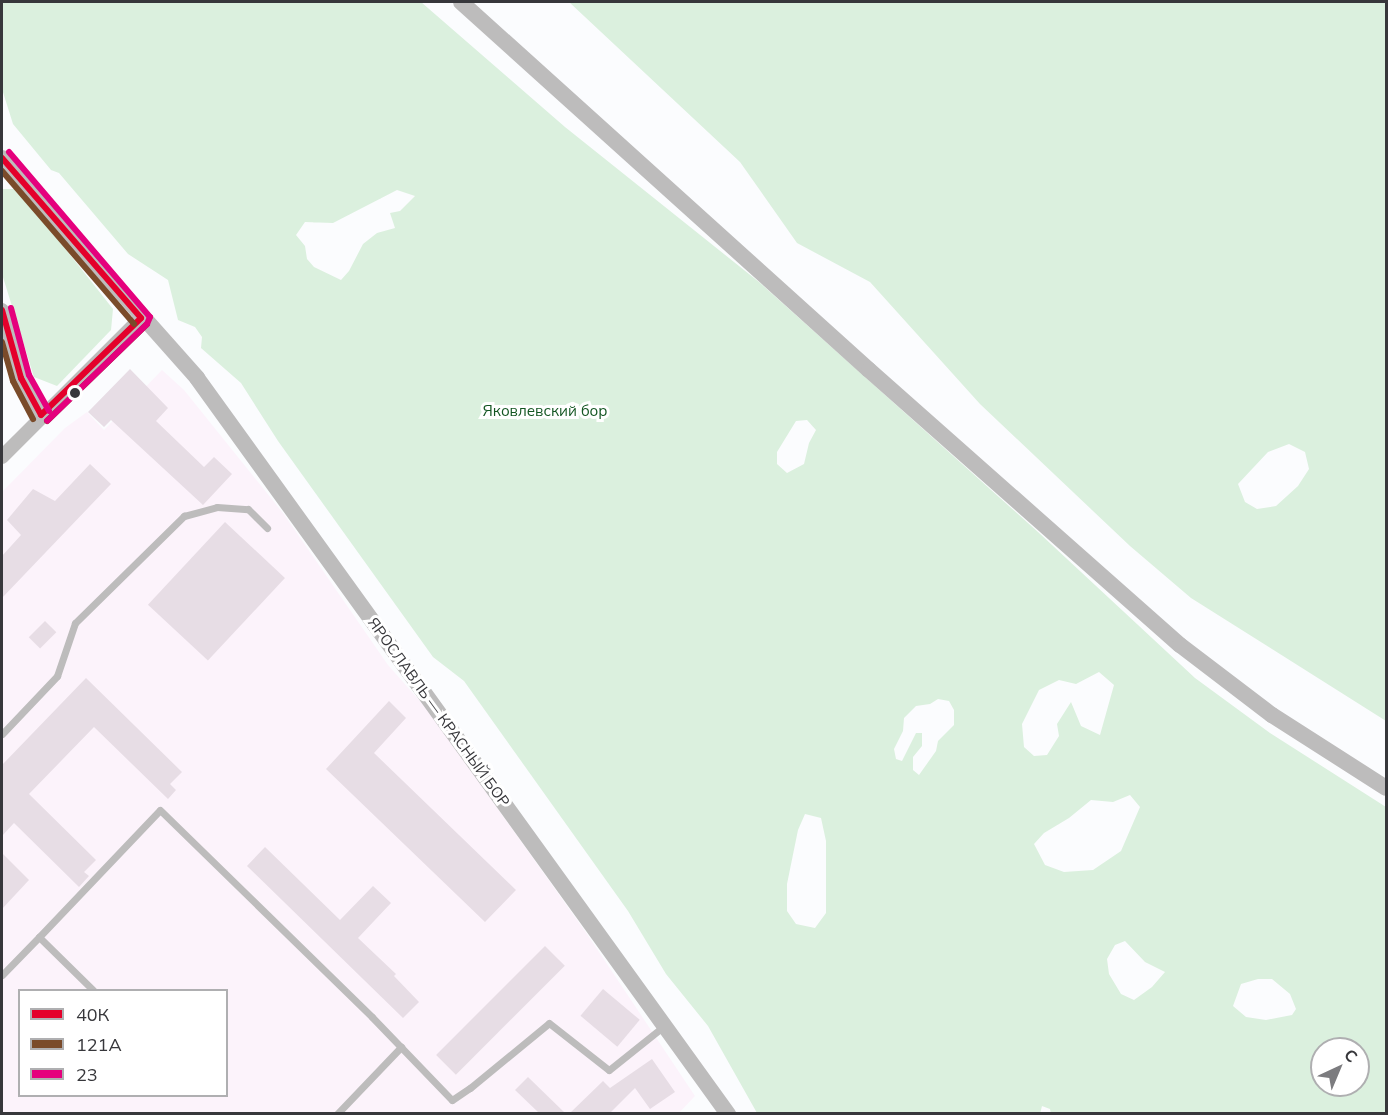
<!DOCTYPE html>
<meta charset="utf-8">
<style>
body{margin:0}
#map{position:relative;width:1388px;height:1115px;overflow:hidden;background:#fbfcfe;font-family:Mulish,sans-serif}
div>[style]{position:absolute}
.medical>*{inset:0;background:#fcf3fb}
.green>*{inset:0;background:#dbf0de}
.building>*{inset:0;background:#e7dde5;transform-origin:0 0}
.service>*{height:7px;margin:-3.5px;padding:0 3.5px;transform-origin:3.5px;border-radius:3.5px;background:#bdbcbc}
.minor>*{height:14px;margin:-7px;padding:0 7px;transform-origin:7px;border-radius:7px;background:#bdbcbc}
.tertiary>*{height:16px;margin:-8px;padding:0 8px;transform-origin:8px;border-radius:8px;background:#bdbcbc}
.bus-1>*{height:6px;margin:-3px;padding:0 3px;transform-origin:3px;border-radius:3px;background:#e4002b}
.bus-2>*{height:6px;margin:-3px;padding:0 3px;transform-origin:3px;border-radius:3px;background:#7a4b2a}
.bus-3>*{height:6px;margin:-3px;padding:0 3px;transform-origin:3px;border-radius:3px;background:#e5007d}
.dots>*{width:16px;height:16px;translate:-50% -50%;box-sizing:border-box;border:3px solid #fff;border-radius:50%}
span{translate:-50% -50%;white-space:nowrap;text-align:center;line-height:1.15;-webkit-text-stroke:6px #fff;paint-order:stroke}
.park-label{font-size:15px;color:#125521}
.street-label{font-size:15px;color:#37373b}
.frame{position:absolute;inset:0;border:3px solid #37373b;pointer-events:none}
.legend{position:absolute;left:18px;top:989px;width:210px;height:108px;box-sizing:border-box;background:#fff;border:2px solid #afafb1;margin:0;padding:8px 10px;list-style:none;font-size:18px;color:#37373b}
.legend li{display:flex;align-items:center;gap:12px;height:30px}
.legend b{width:30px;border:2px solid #afafb1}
.north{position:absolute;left:1310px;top:1037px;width:60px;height:60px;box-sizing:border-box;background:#fff;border:2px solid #afafb1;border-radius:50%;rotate:44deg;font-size:16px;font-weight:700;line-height:24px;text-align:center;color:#37373b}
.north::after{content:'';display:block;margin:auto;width:21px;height:27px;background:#7c7c7f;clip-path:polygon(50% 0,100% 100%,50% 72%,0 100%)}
</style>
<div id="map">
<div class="medical">
<div style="clip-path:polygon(evenodd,162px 370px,184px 390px,283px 513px,388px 665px,426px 708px,587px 934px,695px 1096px,678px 1114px,2px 1114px,2px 492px,65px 428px,87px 412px,104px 430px,162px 370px,20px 990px,226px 990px,226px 1096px,20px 1096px,20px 990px)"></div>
</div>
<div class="green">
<div style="clip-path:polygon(evenodd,2px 2px,421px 2px,565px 127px,759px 282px,1038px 532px,1195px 678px,1270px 733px,1386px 807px,1386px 1113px,1051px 1114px,1050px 1109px,1042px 1106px,1040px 1114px,757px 1113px,708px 1026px,666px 974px,628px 911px,464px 681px,433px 657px,278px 441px,241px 383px,201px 348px,202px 337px,195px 327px,178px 320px,168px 280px,128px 254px,59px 173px,51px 170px,13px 124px,2px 89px,2px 2px,397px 190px,415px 196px,400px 211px,390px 213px,395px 228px,377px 233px,363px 244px,349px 271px,341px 280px,314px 267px,307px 259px,305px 246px,296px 235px,305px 222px,333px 223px,397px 190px,2px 2px,807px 420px,816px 430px,809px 443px,804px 464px,787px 473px,777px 464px,777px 452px,796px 421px,807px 420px,2px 2px,1099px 672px,1114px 685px,1100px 735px,1081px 726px,1071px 702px,1057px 724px,1059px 736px,1047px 755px,1034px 756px,1024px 747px,1022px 724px,1039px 690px,1059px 680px,1076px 684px,1099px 672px,2px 2px,938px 699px,949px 701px,954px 710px,954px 725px,938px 741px,936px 751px,919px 775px,913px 770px,913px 757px,922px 746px,922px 733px,916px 733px,902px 761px,896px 759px,894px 749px,903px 731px,904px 718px,916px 706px,930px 704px,938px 699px,2px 2px,1130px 795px,1140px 807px,1121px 851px,1093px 870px,1064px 872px,1045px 865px,1034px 844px,1044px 833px,1069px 818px,1091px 800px,1113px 802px,1130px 795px,2px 2px,805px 814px,821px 818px,826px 841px,826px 913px,815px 928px,796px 924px,787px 911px,787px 884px,798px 830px,805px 814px,2px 2px,1125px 941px,1145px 962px,1165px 972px,1152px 987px,1134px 1000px,1121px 994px,1109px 974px,1107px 959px,1115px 945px,1125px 941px,2px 2px,1258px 979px,1272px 979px,1290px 994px,1296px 1009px,1292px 1015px,1266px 1020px,1246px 1017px,1233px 1006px,1241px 984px,1258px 979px,2px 2px,1322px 1049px,1358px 1049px,1358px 1085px,1322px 1085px,1322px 1049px)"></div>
<div style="clip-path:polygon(evenodd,569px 2px,1386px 2px,1386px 721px,1191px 598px,1130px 546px,980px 404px,870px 282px,797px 243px,740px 162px,569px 2px,1289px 444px,1305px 452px,1309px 469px,1298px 486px,1276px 506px,1257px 509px,1245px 502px,1238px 484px,1268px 452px,1289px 444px)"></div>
<div style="clip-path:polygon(2px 189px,18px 189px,113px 309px,111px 330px,57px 386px,34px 377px,2px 274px)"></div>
</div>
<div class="building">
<div style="clip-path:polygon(130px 369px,168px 408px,156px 421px,204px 467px,214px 457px,232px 474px,203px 505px,111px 420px,104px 427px,88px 412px)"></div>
<div style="clip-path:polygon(90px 464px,111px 484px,2px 598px,2px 556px,21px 535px,7px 520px,33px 489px,55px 501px)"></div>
<div style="left:225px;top:522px;width:82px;height:113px;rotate:43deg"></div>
<div style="left:45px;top:621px;width:16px;height:23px;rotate:45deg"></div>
<div style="clip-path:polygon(86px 678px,182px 772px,170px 784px,176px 790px,168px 799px,94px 727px,29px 794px,96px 860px,84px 872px,89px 876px,79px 887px,14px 823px,2px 836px,2px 765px)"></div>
<div style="clip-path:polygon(389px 701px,406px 718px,374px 753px,516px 890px,485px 922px,326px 769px)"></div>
<div style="clip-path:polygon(265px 847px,340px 920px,373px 886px,391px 903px,358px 938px,396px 974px,394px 976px,419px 1002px,403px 1018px,247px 866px)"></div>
<div style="clip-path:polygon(2px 853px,29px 880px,2px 909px)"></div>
<div style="left:545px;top:946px;width:28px;height:154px;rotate:45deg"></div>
<div style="left:603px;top:989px;width:48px;height:35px;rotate:40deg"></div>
<div style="clip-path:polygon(652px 1059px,675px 1092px,650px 1109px,635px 1088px,610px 1113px,570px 1113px,603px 1081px,610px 1088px)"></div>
<div style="clip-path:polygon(528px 1077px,565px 1113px,539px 1113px,515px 1090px)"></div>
</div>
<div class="service">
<div style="left:2px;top:734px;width:80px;rotate:-46.5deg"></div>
<div style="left:57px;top:676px;width:56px;rotate:-71.2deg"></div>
<div style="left:75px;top:623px;width:153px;rotate:-44.5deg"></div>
<div style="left:184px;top:516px;width:34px;rotate:-15deg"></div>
<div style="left:217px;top:507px;width:31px;rotate:4deg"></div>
<div style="left:248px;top:509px;width:27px;rotate:45deg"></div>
<div style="left:39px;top:937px;width:175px;rotate:-46.4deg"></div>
<div style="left:160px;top:810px;width:296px;rotate:44.3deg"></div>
<div style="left:372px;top:1017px;width:115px;rotate:46.1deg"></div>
<div style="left:452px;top:1100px;width:22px;rotate:-34deg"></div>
<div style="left:470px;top:1088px;width:102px;rotate:-39.4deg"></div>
<div style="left:549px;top:1023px;width:76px;rotate:38.1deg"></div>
<div style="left:609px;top:1070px;width:70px;rotate:-38.7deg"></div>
<div style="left:2px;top:975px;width:53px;rotate:-45.8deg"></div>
<div style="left:39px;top:937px;width:76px;rotate:44.5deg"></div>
<div style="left:337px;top:1114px;width:93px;rotate:-46.3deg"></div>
</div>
<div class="minor">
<div style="left:2px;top:310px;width:71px;rotate:74.4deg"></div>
<div style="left:21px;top:378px;width:42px;rotate:61.6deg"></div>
<div style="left:2px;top:457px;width:197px;rotate:-45deg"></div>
</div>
<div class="tertiary">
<div style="left:461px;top:2px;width:549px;rotate:42.05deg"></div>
<div style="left:869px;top:370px;width:415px;rotate:41.5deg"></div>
<div style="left:1180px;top:645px;width:116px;rotate:37.3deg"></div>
<div style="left:1272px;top:715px;width:135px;rotate:32.6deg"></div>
<div style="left:2px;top:158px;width:294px;rotate:48.4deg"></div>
<div style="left:197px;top:378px;width:908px;rotate:54.19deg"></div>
</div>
<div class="bus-1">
<div style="left:2px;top:158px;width:212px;rotate:49deg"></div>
<div style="left:2px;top:310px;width:71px;rotate:74.4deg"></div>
<div style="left:21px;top:378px;width:42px;rotate:61.6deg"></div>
<div style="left:41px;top:415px;width:139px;rotate:-44.1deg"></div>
</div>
<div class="bus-2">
<div style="left:2px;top:171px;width:202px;rotate:49.2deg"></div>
<div style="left:2px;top:342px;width:41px;rotate:74.2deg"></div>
<div style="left:13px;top:381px;width:43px;rotate:62.2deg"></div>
<div style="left:47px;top:421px;width:139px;rotate:-44.1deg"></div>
</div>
<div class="bus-3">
<div style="left:9px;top:152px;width:217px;rotate:49.5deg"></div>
<div style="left:150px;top:317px;width:8px;rotate:113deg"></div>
<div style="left:147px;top:324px;width:139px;rotate:135.9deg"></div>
<div style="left:11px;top:308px;width:69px;rotate:75deg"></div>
<div style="left:29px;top:375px;width:41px;rotate:60.9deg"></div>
</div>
<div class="dots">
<div style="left:75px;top:393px;background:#37373b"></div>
</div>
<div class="park-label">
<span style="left:545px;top:411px">Яковлевский бор</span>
</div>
<div class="street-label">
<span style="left:439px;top:712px;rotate:54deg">ЯРОСЛАВЛЬ — КРАСНЫЙ БОР</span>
</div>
<div class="frame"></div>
<ul class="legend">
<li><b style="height:8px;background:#e4002b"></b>40К</li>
<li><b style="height:8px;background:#7a4b2a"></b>121А</li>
<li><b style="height:8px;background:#e5007d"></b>23</li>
</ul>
<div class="north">С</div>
</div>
